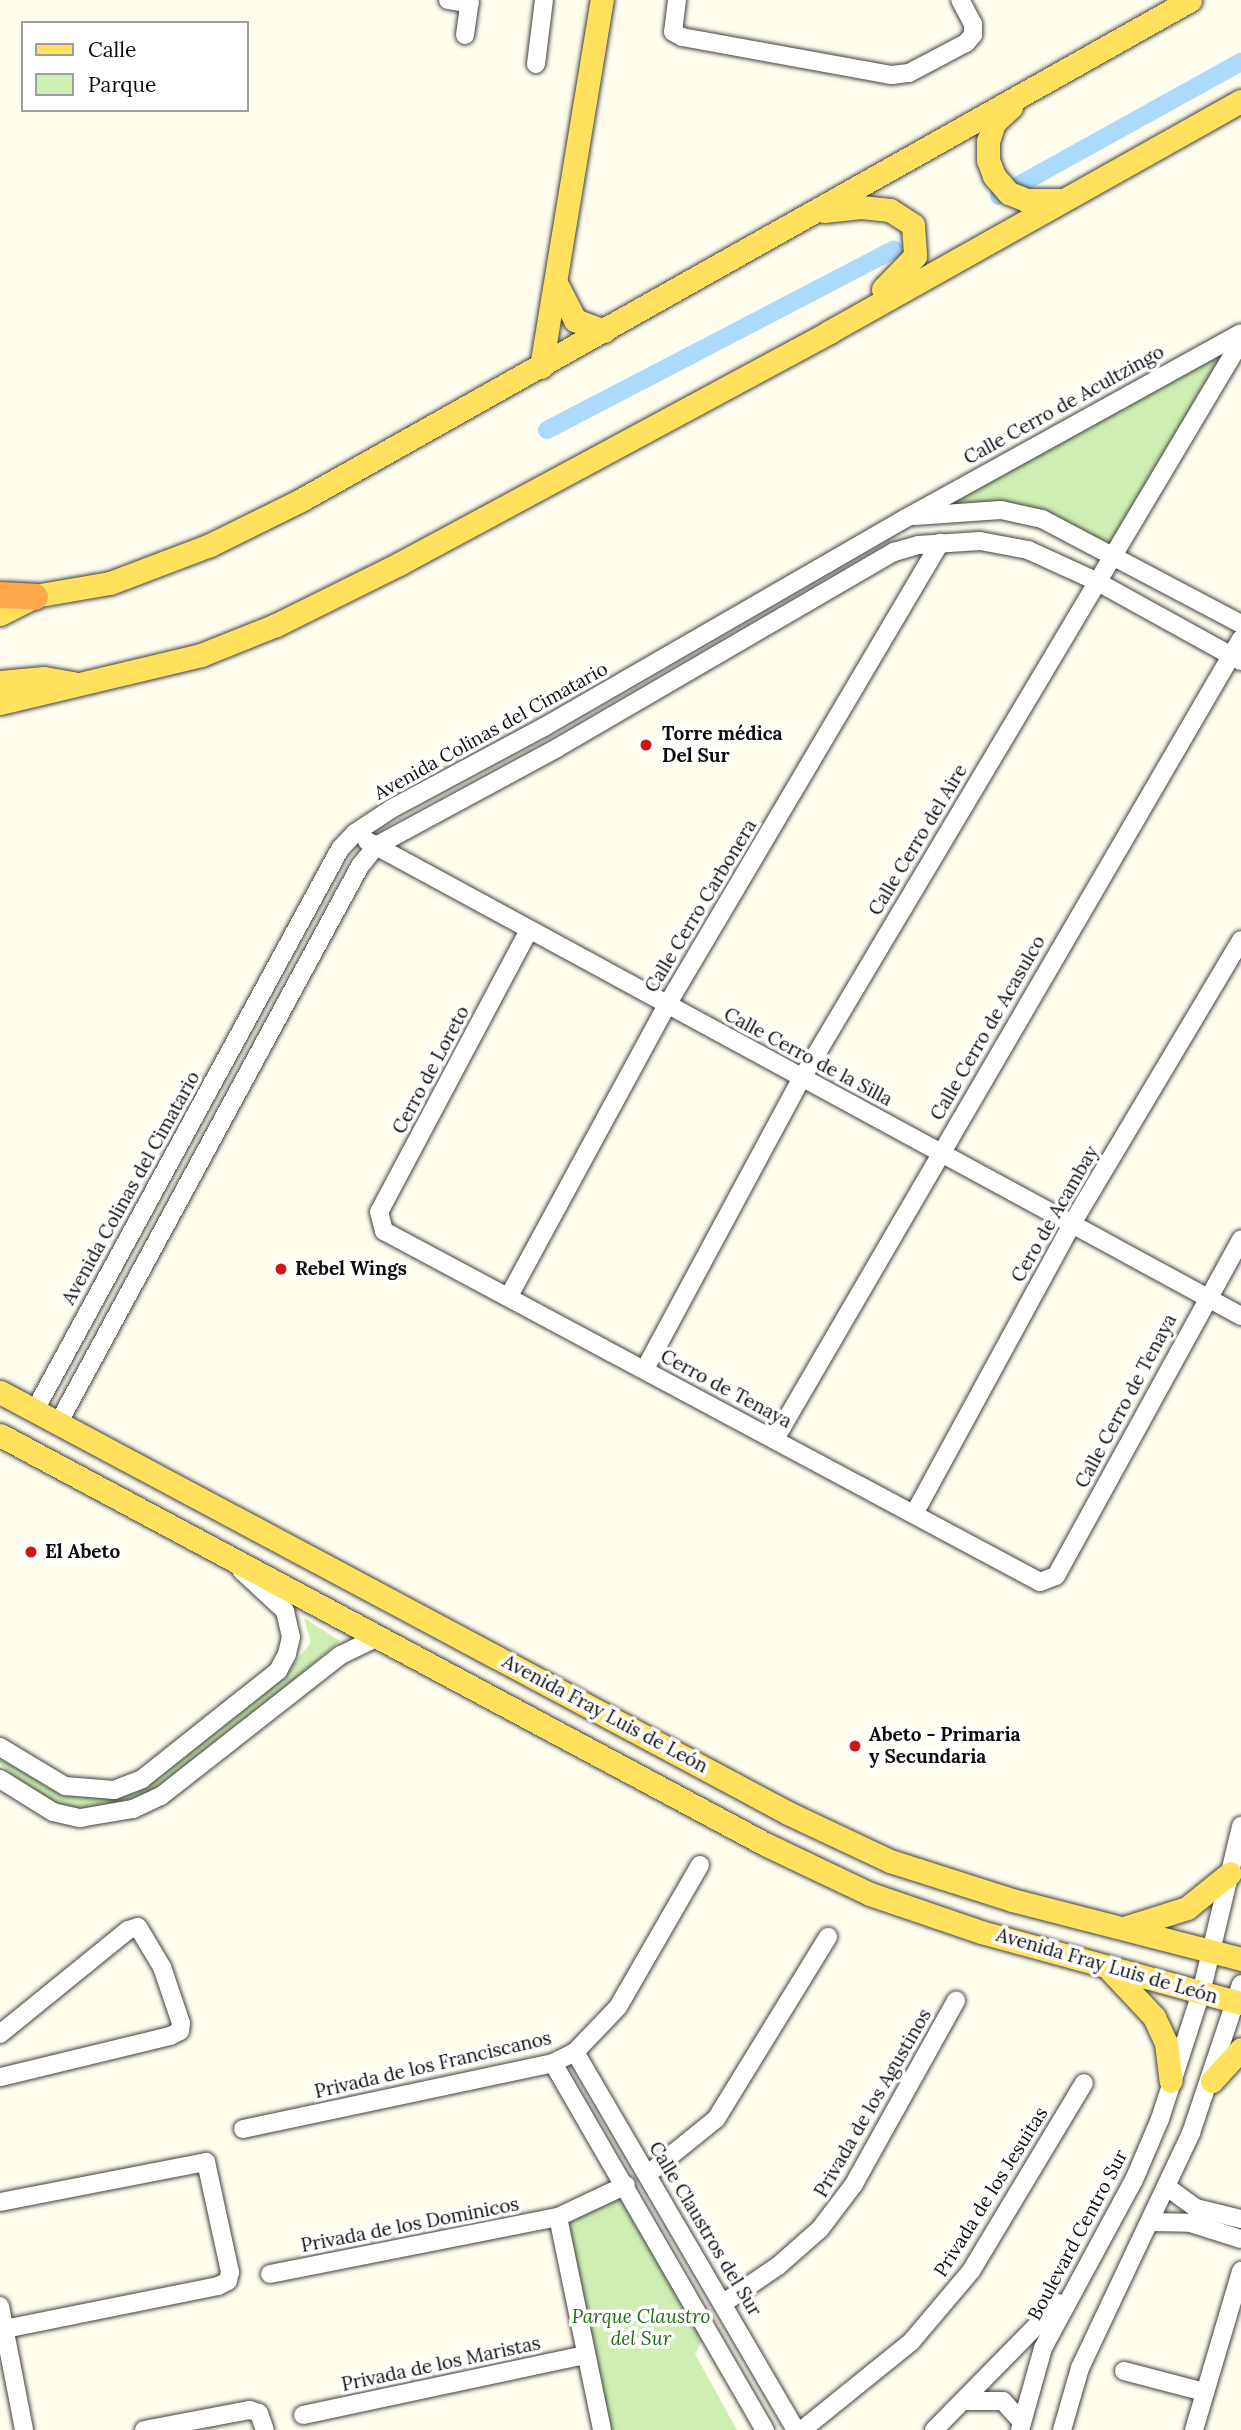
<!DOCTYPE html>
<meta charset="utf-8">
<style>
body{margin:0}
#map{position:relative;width:1241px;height:2430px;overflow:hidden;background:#fffdee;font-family:Lora,serif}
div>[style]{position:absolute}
.green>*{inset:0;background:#ceeeb3}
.canal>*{height:18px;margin:-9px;padding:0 9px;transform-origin:9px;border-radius:9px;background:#acdafc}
.roads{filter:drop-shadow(0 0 2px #404040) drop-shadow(0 0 2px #404040)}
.minor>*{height:18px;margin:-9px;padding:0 9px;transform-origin:9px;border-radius:9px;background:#fff}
.major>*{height:23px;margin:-11.5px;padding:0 11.5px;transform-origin:11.5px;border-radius:11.5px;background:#ffe15e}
.highway>*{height:26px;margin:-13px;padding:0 13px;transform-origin:13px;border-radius:13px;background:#ffa84c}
.dots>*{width:19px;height:19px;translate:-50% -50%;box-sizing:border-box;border:4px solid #fff;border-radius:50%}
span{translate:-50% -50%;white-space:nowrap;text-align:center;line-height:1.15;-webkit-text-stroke:7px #fff;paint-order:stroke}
.street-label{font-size:19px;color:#0d0d0d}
.poi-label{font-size:19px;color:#0d0d0d;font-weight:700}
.left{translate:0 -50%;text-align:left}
.park-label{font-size:19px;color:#236c17;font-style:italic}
.legend{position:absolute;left:21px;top:21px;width:228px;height:91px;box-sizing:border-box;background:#fff;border:2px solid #9e9e9e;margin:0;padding:9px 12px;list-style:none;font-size:21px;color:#0d0d0d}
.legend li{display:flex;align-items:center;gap:14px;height:35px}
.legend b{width:35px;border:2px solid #9e9e9e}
</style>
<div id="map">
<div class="green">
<div style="clip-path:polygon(1241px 333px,1113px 553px,1042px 519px,908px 517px)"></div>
<div style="clip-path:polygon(304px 1618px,340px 1641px,162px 1792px,119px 1809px,75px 1810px,37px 1796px,0 1764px,0 1751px,43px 1780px,117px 1793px,280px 1679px,311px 1643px)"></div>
<div style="clip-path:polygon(626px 2185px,708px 2330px,695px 2354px,737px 2430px,604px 2430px,558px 2217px)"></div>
</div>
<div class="canal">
<div style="left:999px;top:196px;width:277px;rotate:-29deg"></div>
<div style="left:547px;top:430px;width:391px;rotate:-27.5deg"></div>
</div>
<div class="roads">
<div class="minor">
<div style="left:448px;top:0;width:22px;rotate:10deg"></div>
<div style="left:677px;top:0;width:32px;rotate:97deg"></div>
<div style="left:673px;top:32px;width:10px;rotate:29deg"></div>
<div style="left:682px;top:37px;width:213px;rotate:10.3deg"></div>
<div style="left:892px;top:75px;width:17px;rotate:-7deg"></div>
<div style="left:909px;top:73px;width:64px;rotate:-27.8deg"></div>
<div style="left:966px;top:43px;width:11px;rotate:-49deg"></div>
<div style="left:973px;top:35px;width:11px;rotate:-90deg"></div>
<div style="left:973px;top:24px;width:27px;rotate:-118deg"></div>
<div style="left:465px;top:35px;width:35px;rotate:-82deg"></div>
<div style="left:536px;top:64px;width:64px;rotate:-82.9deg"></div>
<div style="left:915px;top:516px;width:86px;rotate:-4deg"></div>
<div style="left:1001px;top:510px;width:42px;rotate:12.4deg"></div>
<div style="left:1042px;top:519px;width:225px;rotate:27.8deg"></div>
<div style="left:367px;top:841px;width:995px;rotate:28.52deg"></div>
<div style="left:529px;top:930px;width:319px;rotate:118deg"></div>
<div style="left:379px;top:1212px;width:20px;rotate:75deg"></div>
<div style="left:384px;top:1231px;width:744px;rotate:28.15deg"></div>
<div style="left:1040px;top:1582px;width:17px;rotate:-21deg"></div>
<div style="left:1056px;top:1576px;width:384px;rotate:-61.2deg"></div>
<div style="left:509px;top:1296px;width:331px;rotate:-61.5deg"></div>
<div style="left:667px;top:1005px;width:537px;rotate:-59.42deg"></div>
<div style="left:645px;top:1369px;width:331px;rotate:-61.7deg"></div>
<div style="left:802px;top:1078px;width:858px;rotate:-59.22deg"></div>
<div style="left:35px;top:1410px;width:639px;rotate:-61.47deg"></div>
<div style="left:340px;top:849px;width:22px;rotate:-47deg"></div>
<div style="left:355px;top:833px;width:43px;rotate:-33.7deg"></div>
<div style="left:391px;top:809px;width:174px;rotate:-28.2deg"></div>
<div style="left:544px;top:727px;width:420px;rotate:-30deg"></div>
<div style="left:908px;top:517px;width:380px;rotate:-28.9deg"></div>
<div style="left:59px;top:1422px;width:632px;rotate:-61.57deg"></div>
<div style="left:360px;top:866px;width:26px;rotate:-51deg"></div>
<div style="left:376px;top:846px;width:206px;rotate:-28.4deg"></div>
<div style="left:557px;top:748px;width:390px;rotate:-30.2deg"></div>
<div style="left:894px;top:552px;width:25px;rotate:-16deg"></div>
<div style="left:918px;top:545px;width:62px;rotate:-3.7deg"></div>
<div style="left:980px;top:541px;width:49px;rotate:10.6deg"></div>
<div style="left:1028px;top:550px;width:75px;rotate:24.5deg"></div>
<div style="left:1096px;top:581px;width:166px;rotate:28.9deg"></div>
<div style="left:775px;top:1439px;width:926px;rotate:-59.78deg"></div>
<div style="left:914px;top:1514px;width:332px;rotate:-61.4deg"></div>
<div style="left:1073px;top:1222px;width:328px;rotate:-59.2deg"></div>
<div style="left:0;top:1747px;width:76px;rotate:31deg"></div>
<div style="left:65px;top:1786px;width:49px;rotate:4.7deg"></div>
<div style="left:114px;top:1790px;width:30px;rotate:-21deg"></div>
<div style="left:142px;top:1779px;width:174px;rotate:-38.5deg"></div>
<div style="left:278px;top:1671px;width:19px;rotate:-62deg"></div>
<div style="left:287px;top:1654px;width:17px;rotate:-77deg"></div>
<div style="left:291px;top:1637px;width:27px;rotate:-103deg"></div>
<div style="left:285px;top:1611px;width:59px;rotate:-137.1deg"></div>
<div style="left:0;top:1779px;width:62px;rotate:31.9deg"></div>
<div style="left:53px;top:1812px;width:28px;rotate:13deg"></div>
<div style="left:80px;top:1818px;width:54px;rotate:-9.6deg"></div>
<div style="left:133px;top:1809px;width:31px;rotate:-25deg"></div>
<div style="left:161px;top:1796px;width:229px;rotate:-38.1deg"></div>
<div style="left:341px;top:1655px;width:39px;rotate:-26deg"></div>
<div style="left:0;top:2034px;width:165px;rotate:-39.1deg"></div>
<div style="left:128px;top:1930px;width:10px;rotate:-17deg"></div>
<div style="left:138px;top:1927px;width:47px;rotate:59deg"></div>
<div style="left:162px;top:1967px;width:59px;rotate:71.3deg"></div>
<div style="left:181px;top:2023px;width:8px;rotate:97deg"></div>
<div style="left:180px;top:2031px;width:11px;rotate:153deg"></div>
<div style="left:170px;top:2036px;width:175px;rotate:166.4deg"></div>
<div style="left:575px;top:2052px;width:438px;rotate:59.7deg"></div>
<div style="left:553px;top:2063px;width:424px;rotate:60deg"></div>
<div style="left:243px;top:2129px;width:317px;rotate:-12deg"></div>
<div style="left:553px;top:2063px;width:25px;rotate:-27deg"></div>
<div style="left:575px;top:2052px;width:62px;rotate:-46.3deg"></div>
<div style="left:618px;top:2007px;width:164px;rotate:-60deg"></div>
<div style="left:648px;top:2174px;width:87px;rotate:-39deg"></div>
<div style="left:716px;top:2119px;width:214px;rotate:-58.4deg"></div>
<div style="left:1167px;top:2187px;width:36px;rotate:36deg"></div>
<div style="left:1196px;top:2208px;width:46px;rotate:13.7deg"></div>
<div style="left:0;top:2202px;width:210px;rotate:-11deg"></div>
<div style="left:206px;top:2162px;width:113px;rotate:77.7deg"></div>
<div style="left:230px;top:2272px;width:9px;rotate:103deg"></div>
<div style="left:228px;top:2281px;width:11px;rotate:153deg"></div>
<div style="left:218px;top:2286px;width:218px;rotate:168.6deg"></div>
<div style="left:558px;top:2217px;width:217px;rotate:78.3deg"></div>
<div style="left:1151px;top:2222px;width:39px;rotate:1deg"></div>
<div style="left:1190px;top:2223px;width:53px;rotate:17.4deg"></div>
<div style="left:270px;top:2274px;width:294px;rotate:-11.2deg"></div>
<div style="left:558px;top:2217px;width:75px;rotate:-25.2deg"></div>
<div style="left:725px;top:2302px;width:64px;rotate:-34.2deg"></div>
<div style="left:778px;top:2266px;width:56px;rotate:-41.4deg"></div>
<div style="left:820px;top:2229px;width:56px;rotate:-52.9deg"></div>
<div style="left:854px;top:2184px;width:210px;rotate:-60.9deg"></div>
<div style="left:0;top:2306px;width:126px;rotate:79deg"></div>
<div style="left:1124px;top:2371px;width:83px;rotate:14.7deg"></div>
<div style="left:966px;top:2401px;width:37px"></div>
<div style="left:1003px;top:2401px;width:28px;rotate:48deg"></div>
<div style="left:303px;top:2415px;width:289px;rotate:-12deg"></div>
<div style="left:144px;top:2430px;width:108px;rotate:-10.7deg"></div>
<div style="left:250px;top:2410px;width:9px;rotate:18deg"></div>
<div style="left:259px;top:2413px;width:18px;rotate:71deg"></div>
<div style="left:802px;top:2430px;width:140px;rotate:-38.9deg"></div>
<div style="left:911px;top:2342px;width:93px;rotate:-49.8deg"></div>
<div style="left:971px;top:2271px;width:219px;rotate:-59deg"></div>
<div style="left:934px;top:2430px;width:178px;rotate:-45.5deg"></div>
<div style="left:1020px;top:2430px;width:85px;rotate:-74.3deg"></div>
<div style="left:1043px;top:2348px;width:191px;rotate:-61.6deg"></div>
<div style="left:1134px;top:2180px;width:66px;rotate:-66.9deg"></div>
<div style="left:1160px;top:2119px;width:133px;rotate:-72deg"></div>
<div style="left:1201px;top:1993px;width:172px;rotate:-76.5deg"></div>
<div style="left:1062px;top:2430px;width:65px;rotate:-73.8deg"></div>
<div style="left:1080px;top:2368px;width:260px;rotate:-64.7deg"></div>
<div style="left:1191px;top:2133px;width:157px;rotate:-71.4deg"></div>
<div style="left:1194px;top:2430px;width:166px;rotate:-73.5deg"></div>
</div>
<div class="major">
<div style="left:1011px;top:107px;width:23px;rotate:137deg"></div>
<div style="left:994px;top:123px;width:19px;rotate:108deg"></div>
<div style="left:988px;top:141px;width:19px;rotate:90deg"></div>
<div style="left:988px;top:160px;width:17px;rotate:69deg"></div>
<div style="left:994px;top:176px;width:23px;rotate:49deg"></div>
<div style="left:1009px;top:193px;width:18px;rotate:22deg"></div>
<div style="left:1026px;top:200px;width:35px"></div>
<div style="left:824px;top:211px;width:37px;rotate:-6deg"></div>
<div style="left:861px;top:207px;width:29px;rotate:6deg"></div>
<div style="left:890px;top:210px;width:27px;rotate:33deg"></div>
<div style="left:913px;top:225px;width:31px;rotate:86deg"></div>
<div style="left:915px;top:256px;width:46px;rotate:134.1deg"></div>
<div style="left:556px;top:283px;width:42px;rotate:62.8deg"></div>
<div style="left:575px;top:320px;width:31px;rotate:21deg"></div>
<div style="left:541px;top:367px;width:372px;rotate:-80.6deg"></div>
<div style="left:17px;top:599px;width:94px;rotate:-9.8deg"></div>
<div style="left:110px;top:583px;width:107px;rotate:-20.8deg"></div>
<div style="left:210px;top:545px;width:102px;rotate:-26.3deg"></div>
<div style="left:301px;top:500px;width:1020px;rotate:-29.35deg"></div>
<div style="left:0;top:614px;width:36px;rotate:-27deg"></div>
<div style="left:0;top:682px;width:44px;rotate:-5.2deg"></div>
<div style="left:44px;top:678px;width:29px;rotate:10deg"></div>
<div style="left:0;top:703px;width:207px;rotate:-13.4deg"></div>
<div style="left:201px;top:655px;width:81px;rotate:-21.8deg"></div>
<div style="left:276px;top:625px;width:137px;rotate:-26.4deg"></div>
<div style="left:399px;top:564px;width:489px;rotate:-28.3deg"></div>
<div style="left:829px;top:332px;width:472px;rotate:-29.3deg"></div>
<div style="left:0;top:1392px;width:893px;rotate:28.11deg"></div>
<div style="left:788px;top:1813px;width:113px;rotate:25.2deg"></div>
<div style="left:890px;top:1861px;width:128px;rotate:17.7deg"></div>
<div style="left:1012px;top:1900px;width:236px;rotate:14.4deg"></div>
<div style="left:0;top:1435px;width:867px;rotate:28.13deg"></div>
<div style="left:765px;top:1844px;width:116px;rotate:25.5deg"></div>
<div style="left:870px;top:1894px;width:117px;rotate:18.9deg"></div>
<div style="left:981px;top:1932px;width:270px;rotate:15.3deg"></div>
<div style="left:1127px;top:1927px;width:63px;rotate:-17.6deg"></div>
<div style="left:1187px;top:1908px;width:55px;rotate:-39.1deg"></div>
<div style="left:1111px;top:1971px;width:63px;rotate:46.9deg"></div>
<div style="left:1154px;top:2017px;width:29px;rotate:65deg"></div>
<div style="left:1166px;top:2043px;width:38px;rotate:83deg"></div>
<div style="left:1212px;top:2081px;width:43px;rotate:-47.8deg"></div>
</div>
<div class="highway">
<div style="left:0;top:595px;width:35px;rotate:3deg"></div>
</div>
</div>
<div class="dots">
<div style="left:646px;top:745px;background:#cc1917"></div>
<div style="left:281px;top:1269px;background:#cc1917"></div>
<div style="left:31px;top:1552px;background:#cc1917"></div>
<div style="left:855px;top:1746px;background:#cc1917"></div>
</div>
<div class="street-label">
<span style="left:1064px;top:405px;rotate:-29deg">Calle Cerro de Acultzingo</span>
<span style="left:491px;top:731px;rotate:-29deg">Avenida Colinas del Cimatario</span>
<span style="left:918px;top:840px;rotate:-59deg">Calle Cerro del Aire</span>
<span style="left:701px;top:906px;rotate:-59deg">Calle Cerro Carbonera</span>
<span style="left:988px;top:1028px;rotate:-60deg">Calle Cerro de Acasulco</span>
<span style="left:808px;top:1057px;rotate:28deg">Calle Cerro de la Silla</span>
<span style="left:431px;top:1070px;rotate:-62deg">Cerro de Loreto</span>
<span style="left:131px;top:1188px;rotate:-61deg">Avenida Colinas del Cimatario</span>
<span style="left:1055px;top:1214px;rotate:-60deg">Cero de Acambay</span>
<span style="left:726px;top:1389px;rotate:28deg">Cerro de Tenaya</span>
<span style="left:1126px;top:1401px;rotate:-62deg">Calle Cerro de Tenaya</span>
<span style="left:605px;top:1714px;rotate:28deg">Avenida Fray Luis de León</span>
<span style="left:1107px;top:1966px;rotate:16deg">Avenida Fray Luis de León</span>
<span style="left:433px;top:2065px;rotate:-13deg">Privada de los Franciscanos</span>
<span style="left:873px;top:2103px;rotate:-60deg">Privada de los Agustinos</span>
<span style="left:991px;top:2192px;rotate:-58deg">Privada de los Jesuitas</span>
<span style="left:410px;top:2225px;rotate:-11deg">Privada de los Dominicos</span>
<span style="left:705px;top:2229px;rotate:59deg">Calle Claustros del Sur</span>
<span style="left:1078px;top:2235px;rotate:-62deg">Boulevard Centro Sur</span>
<span style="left:441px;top:2364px;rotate:-12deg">Privada de los Maristas</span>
</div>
<div class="poi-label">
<span class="left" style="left:662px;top:745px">Torre médica<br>Del Sur</span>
<span class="left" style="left:295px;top:1269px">Rebel Wings</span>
<span class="left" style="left:45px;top:1552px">El Abeto</span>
<span class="left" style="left:869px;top:1746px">Abeto - Primaria<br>y Secundaria</span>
</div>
<div class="park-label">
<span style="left:641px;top:2328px">Parque Claustro<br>del Sur</span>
</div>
<ul class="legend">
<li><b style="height:9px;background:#ffe15e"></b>Calle</li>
<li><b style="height:19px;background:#ceeeb3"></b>Parque</li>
</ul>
</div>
